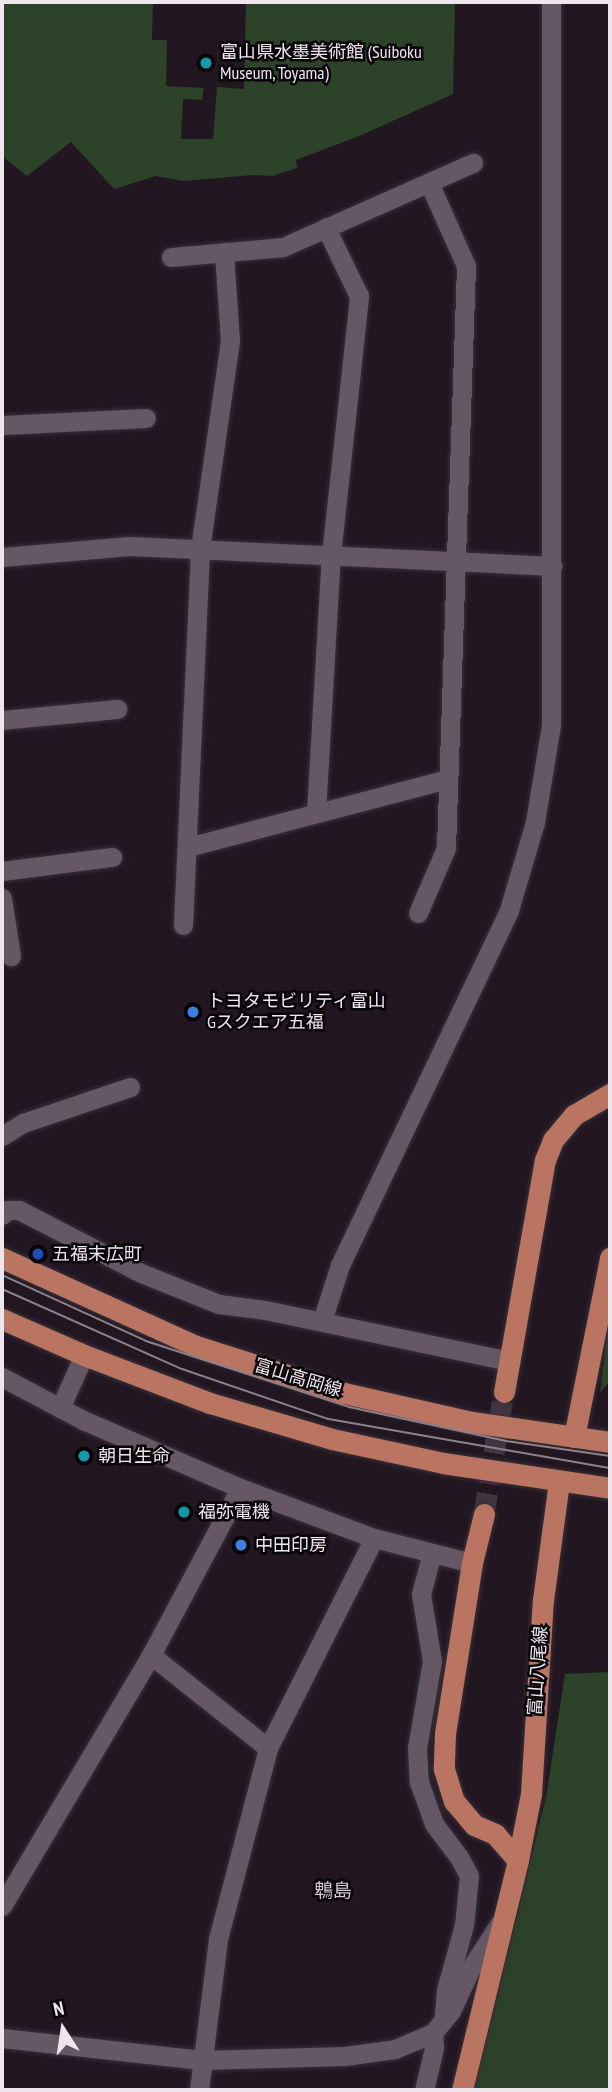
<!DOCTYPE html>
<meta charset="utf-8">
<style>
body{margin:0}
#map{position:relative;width:612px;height:2092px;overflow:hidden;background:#221621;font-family:"PT Sans Narrow","Noto Sans JP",sans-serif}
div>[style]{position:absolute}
.green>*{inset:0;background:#2c4229}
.primary-tunnel>*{height:21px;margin-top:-10.5px;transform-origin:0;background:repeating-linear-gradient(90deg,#413540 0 21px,transparent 0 31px)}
.roads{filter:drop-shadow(0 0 2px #383038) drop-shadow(0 0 2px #383038)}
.street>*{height:19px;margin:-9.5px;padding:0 9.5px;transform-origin:9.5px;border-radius:9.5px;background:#665765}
.primary>*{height:21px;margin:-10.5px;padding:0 10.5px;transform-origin:10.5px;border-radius:10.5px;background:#b97561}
.tram>*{height:2px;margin:-1px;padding:0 1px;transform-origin:1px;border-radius:1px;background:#8c818b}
.dots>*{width:19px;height:19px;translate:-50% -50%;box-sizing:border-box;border:4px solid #080508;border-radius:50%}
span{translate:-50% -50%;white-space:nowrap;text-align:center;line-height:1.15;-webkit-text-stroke:5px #080508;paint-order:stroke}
.poi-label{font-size:18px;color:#eee5ed}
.left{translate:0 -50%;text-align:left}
.street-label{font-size:18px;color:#eee5ed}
.neighbourhood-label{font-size:19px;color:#d6c6d5}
.frame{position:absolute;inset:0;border:4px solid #eee5ed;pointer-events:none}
.north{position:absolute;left:28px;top:1994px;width:70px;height:70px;-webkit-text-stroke:5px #080508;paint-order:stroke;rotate:348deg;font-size:19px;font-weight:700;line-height:28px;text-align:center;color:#eee5ed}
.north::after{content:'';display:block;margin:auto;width:24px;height:32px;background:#eee5ed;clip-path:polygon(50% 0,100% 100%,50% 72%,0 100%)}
</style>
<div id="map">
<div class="green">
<div style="clip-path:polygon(2px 2px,153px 2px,152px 40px,167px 40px,166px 86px,204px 88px,202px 100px,183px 99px,181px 139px,213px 139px,217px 87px,244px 89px,246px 2px,455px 2px,453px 94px,357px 137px,296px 160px,297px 168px,272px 176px,252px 175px,183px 181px,156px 176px,114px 189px,71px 142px,27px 176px,2px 156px)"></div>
<div style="clip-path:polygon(610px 1307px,610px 1381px,600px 1393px)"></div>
<div style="clip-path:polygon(610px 1672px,610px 2090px,474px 2090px,546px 1797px,565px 1674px)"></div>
</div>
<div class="primary-tunnel">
<div style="left:484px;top:1514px;width:124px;rotate:-80.7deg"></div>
</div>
<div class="roads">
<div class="street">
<div style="left:171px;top:257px;width:112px;rotate:-5.1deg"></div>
<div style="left:283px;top:247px;width:208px;rotate:-23.9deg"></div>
<div style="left:2px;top:425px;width:144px;rotate:-2.8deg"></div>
<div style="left:2px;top:557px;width:128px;rotate:-4.9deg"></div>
<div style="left:130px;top:546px;width:423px;rotate:2.7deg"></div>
<div style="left:2px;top:720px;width:116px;rotate:-5.5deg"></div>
<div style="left:316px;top:813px;width:258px;rotate:-86.7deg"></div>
<div style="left:331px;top:555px;width:261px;rotate:-83.8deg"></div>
<div style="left:359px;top:296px;width:76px;rotate:-115.9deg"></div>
<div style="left:188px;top:847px;width:269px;rotate:-14.7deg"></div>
<div style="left:2px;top:871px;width:111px;rotate:-7.3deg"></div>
<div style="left:2px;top:898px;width:59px;rotate:81.2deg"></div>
<div style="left:418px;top:913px;width:71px;rotate:-66.7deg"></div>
<div style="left:446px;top:848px;width:582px;rotate:-88.03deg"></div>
<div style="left:466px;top:266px;width:91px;rotate:-114deg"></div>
<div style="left:183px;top:925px;width:376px;rotate:-87.4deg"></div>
<div style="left:200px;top:549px;width:210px;rotate:-81.8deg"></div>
<div style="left:230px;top:341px;width:89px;rotate:-93.9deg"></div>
<div style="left:2px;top:1136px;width:25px;rotate:-32deg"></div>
<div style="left:23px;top:1123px;width:113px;rotate:-18.6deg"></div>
<div style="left:2px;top:1215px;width:7px;rotate:-45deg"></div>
<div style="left:7px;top:1210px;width:12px"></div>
<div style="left:19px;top:1210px;width:137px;rotate:27.3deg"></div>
<div style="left:141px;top:1273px;width:84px;rotate:21.7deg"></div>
<div style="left:219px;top:1304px;width:46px;rotate:7.4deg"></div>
<div style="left:265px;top:1310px;width:249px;rotate:11.8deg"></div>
<div style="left:322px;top:1321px;width:59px;rotate:-72.2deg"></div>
<div style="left:340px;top:1265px;width:393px;rotate:-64.5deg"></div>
<div style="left:509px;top:910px;width:92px;rotate:-73.5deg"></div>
<div style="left:535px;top:822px;width:98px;rotate:-80.6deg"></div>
<div style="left:551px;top:725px;width:723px;rotate:-90deg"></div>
<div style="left:2px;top:1377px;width:92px;rotate:28deg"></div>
<div style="left:83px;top:1420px;width:171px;rotate:23.4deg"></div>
<div style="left:240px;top:1488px;width:143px;rotate:20.5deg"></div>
<div style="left:374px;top:1538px;width:101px;rotate:14.3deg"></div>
<div style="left:60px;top:1408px;width:58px;rotate:-65.6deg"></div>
<div style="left:432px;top:1553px;width:42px;rotate:105deg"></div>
<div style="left:421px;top:1594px;width:68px;rotate:80.7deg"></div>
<div style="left:432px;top:1661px;width:88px;rotate:99.8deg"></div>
<div style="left:417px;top:1748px;width:34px;rotate:87deg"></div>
<div style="left:419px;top:1782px;width:45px;rotate:70.3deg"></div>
<div style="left:434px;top:1824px;width:41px;rotate:52.9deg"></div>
<div style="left:459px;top:1857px;width:21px;rotate:62deg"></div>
<div style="left:469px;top:1876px;width:49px;rotate:95.8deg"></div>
<div style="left:464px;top:1925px;width:67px;rotate:105.5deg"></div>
<div style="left:446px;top:1990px;width:25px;rotate:95deg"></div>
<div style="left:151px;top:1655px;width:149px;rotate:38.5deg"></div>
<div style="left:268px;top:1748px;width:235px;rotate:-63.2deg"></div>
<div style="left:2px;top:1906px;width:292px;rotate:-59.3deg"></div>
<div style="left:151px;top:1655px;width:189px;rotate:-61.9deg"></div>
<div style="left:2px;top:2038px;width:201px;rotate:6.3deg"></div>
<div style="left:202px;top:2060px;width:143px;rotate:-1.6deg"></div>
<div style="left:345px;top:2056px;width:50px;rotate:-8deg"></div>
<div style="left:395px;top:2049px;width:41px;rotate:-22.8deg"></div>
<div style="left:433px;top:2033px;width:28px;rotate:-51deg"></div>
<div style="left:451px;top:2011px;width:47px;rotate:-65.1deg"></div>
<div style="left:471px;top:1968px;width:54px;rotate:-57.2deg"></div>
<div style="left:199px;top:2090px;width:152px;rotate:-82.8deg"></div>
<div style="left:218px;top:1939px;width:197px;rotate:-75.3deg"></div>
<div style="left:424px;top:2090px;width:43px;rotate:-76.6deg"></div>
<div style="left:434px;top:2048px;width:15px;rotate:-94deg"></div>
</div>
<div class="primary">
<div style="left:2px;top:1258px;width:213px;rotate:24.4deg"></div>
<div style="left:196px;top:1346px;width:155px;rotate:17.6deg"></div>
<div style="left:344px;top:1393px;width:131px;rotate:12.8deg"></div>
<div style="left:472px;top:1422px;width:139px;rotate:8.2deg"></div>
<div style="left:2px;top:1319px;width:90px;rotate:23.7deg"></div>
<div style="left:84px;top:1355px;width:135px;rotate:20.9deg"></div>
<div style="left:210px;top:1403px;width:127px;rotate:16.4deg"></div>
<div style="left:332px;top:1439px;width:114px;rotate:12.2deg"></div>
<div style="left:443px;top:1463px;width:169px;rotate:8.5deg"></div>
<div style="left:504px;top:1392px;width:236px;rotate:-80deg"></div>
<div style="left:545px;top:1160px;width:22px;rotate:-68deg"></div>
<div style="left:553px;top:1140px;width:33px;rotate:-50deg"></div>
<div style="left:574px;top:1115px;width:42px;rotate:-30.3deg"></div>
<div style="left:574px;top:1437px;width:183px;rotate:-78.6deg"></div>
<div style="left:484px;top:1514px;width:50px;rotate:103.8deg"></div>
<div style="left:472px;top:1563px;width:172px;rotate:99deg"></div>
<div style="left:445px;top:1733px;width:36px;rotate:92deg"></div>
<div style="left:444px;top:1769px;width:34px;rotate:73deg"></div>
<div style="left:454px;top:1801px;width:31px;rotate:50deg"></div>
<div style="left:474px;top:1825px;width:23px;rotate:23deg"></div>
<div style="left:495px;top:1834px;width:35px;rotate:49deg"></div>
<div style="left:462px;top:2090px;width:237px;rotate:-76.3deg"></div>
<div style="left:518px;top:1860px;width:67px;rotate:-78.9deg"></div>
<div style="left:531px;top:1794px;width:194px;rotate:-86.5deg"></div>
<div style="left:543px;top:1600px;width:120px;rotate:-82.3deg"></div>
</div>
</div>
<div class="tram">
<div style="left:2px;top:1275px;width:158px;rotate:24.6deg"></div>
<div style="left:146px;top:1341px;width:213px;rotate:18deg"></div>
<div style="left:349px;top:1407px;width:161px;rotate:12.2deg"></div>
<div style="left:506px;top:1441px;width:105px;rotate:8.2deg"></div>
<div style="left:2px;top:1289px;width:197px;rotate:24deg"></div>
<div style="left:182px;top:1369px;width:154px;rotate:18.9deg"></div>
<div style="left:328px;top:1419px;width:286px;rotate:9.9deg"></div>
</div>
<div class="dots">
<div style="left:206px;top:63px;background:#0f9aa8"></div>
<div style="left:193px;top:1012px;background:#3f7fe0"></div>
<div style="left:38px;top:1254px;background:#1a4fb4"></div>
<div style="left:84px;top:1456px;background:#0f9aa8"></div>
<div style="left:184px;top:1512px;background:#0f9aa8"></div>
<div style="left:241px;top:1545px;background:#3f7fe0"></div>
</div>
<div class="poi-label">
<span class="left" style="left:220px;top:63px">富山県水墨美術館 (Suiboku<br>Museum, Toyama)</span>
<span class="left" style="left:207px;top:1012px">トヨタモビリティ富山<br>Gスクエア五福</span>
<span class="left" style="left:52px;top:1254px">五福末広町</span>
<span class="left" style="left:98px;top:1456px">朝日生命</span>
<span class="left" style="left:198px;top:1512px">福弥電機</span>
<span class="left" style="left:255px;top:1545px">中田印房</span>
</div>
<div class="street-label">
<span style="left:298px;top:1378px;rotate:17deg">富山高岡線</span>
<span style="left:538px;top:1671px;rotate:-86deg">富山八尾線</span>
</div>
<div class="neighbourhood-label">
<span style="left:333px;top:1891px">鵯島</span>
</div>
<div class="frame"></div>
<div class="north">N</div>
</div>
